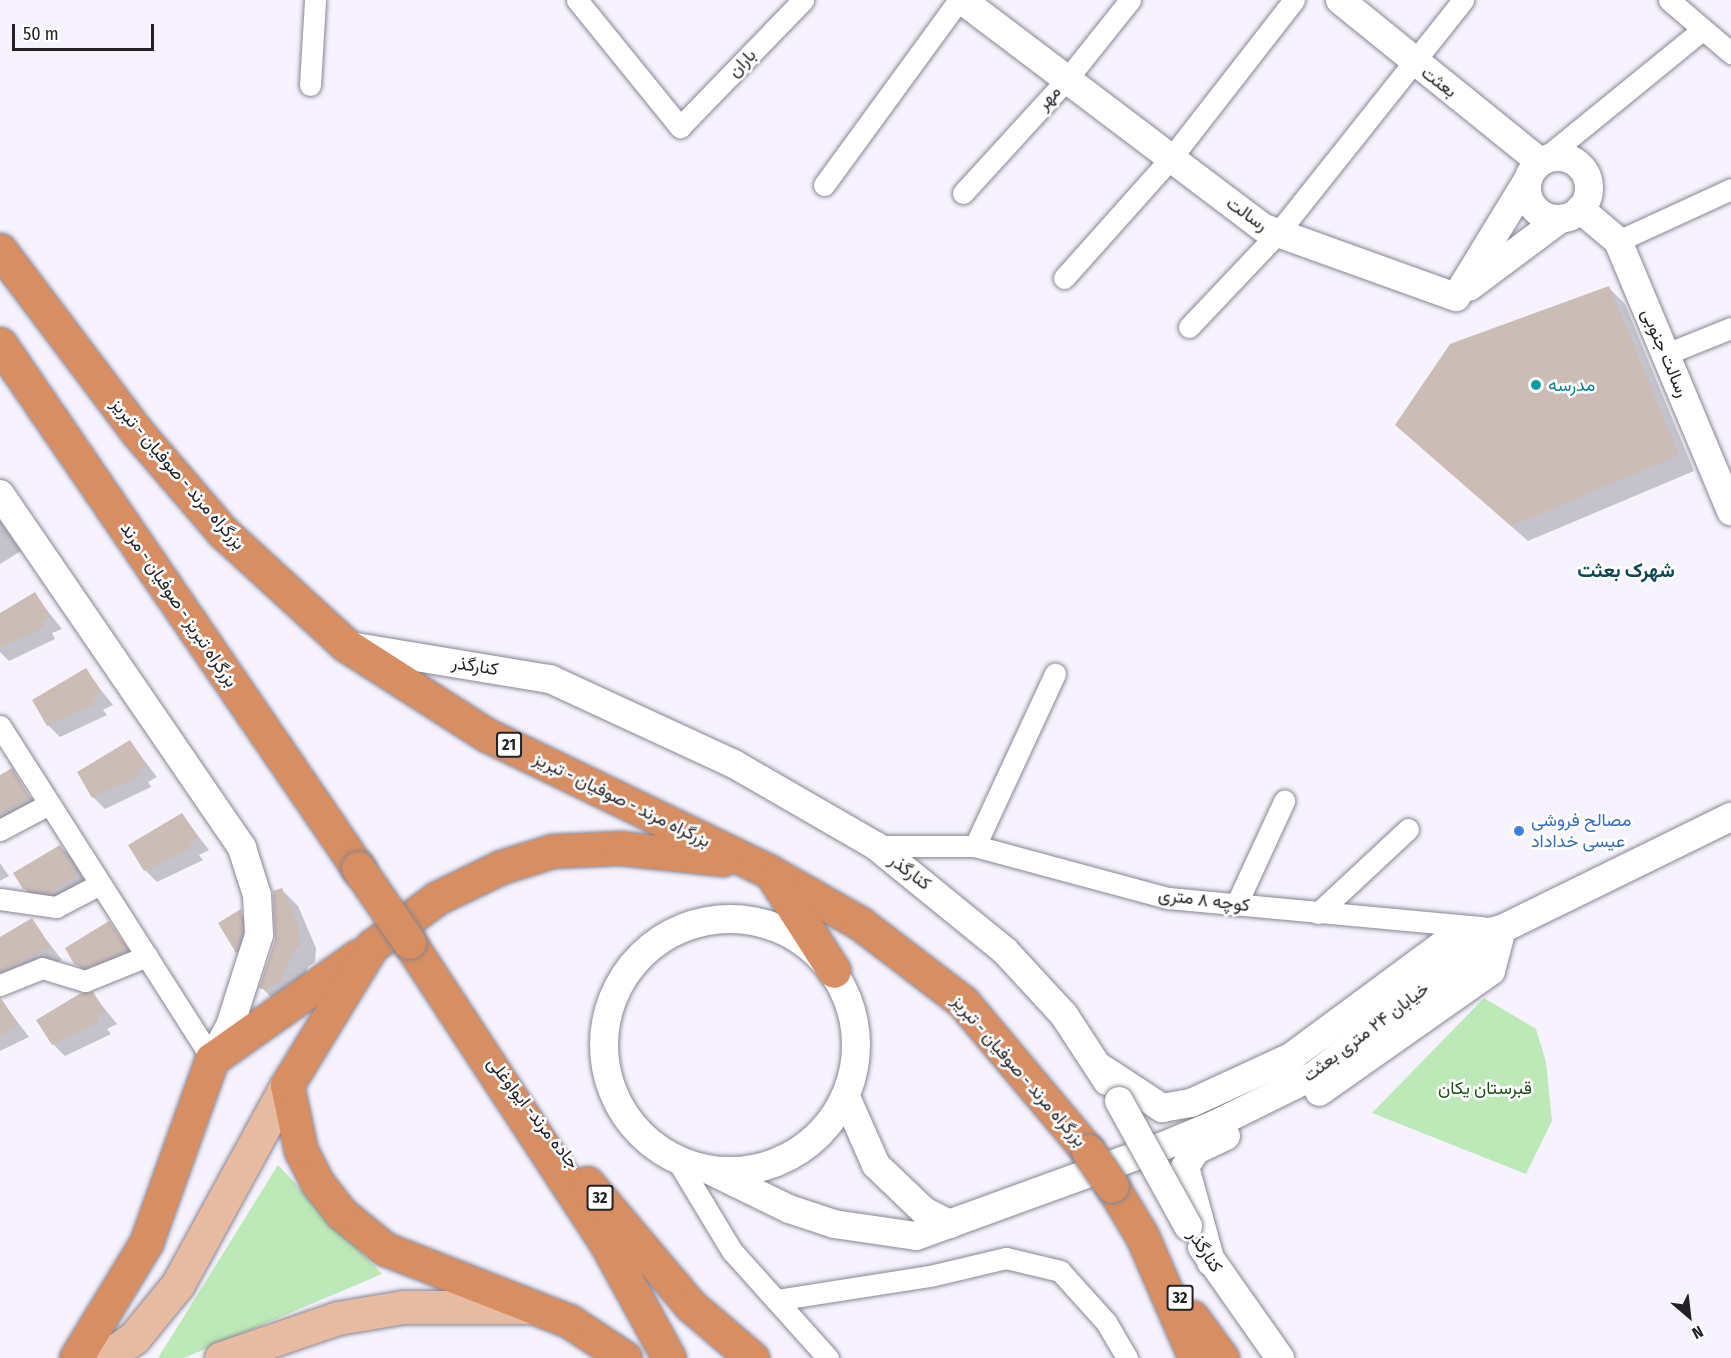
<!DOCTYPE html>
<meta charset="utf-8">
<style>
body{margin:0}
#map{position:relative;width:1731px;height:1358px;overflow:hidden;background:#f6f3fe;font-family:"Fira Sans Condensed",Vazirmatn,sans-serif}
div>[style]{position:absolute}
.green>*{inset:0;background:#bde8b7}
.shadow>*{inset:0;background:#0003}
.building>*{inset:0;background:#cbbcb6}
.roads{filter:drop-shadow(0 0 2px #898591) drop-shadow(0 0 2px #898591)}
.street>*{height:21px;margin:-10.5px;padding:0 10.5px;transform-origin:10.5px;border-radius:10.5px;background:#fff}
.secondary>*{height:28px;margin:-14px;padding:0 14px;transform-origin:14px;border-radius:14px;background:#fff}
.secondary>.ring{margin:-14px;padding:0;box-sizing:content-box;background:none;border:28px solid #fff;border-radius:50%}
.primary>*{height:33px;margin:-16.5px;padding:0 16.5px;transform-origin:16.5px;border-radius:16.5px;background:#e7bba1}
.highway>*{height:33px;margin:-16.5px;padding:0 16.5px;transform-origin:16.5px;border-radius:16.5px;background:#d78e62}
.bridges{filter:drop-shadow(0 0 2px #898591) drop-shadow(0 0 2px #898591)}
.secondary-bridge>*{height:28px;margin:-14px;padding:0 14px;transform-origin:14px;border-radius:14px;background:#fff}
.highway-bridge>*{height:33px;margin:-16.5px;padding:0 16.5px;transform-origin:16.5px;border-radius:16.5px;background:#d78e62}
.dots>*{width:16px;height:16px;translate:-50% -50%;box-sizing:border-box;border:3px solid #fff;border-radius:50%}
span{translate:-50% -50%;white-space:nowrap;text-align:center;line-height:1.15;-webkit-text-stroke:5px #fff;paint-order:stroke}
.shield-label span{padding:2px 4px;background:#fff;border:2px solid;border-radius:4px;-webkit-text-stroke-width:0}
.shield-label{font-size:16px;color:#232126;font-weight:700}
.street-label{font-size:18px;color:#232126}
.culture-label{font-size:18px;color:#0d838f}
.left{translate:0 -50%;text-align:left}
.shop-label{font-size:18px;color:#366cbe}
.park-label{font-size:18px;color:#175012}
.neighbourhood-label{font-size:20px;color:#0e4855;font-weight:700}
.north{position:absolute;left:1659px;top:1286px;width:60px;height:60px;-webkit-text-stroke:4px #fff;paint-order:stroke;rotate:152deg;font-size:16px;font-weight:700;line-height:24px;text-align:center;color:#232126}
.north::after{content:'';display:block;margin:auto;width:21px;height:27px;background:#232126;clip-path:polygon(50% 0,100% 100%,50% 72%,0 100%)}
.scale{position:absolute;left:12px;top:24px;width:142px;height:27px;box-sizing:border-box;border:3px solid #232126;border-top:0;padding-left:8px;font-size:18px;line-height:21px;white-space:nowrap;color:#232126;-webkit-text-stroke:4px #fff;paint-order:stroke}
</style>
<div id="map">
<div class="green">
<div style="clip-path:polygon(1484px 998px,1536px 1029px,1546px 1062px,1552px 1121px,1526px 1174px,1372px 1113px)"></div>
<div style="clip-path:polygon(278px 1165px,382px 1274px,184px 1358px,158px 1358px)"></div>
</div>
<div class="shadow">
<div style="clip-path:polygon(1609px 288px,1625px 304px,1694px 471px,1528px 541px,1397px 425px)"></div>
<div style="clip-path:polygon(0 521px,21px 551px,0 564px)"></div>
<div style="clip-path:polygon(34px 594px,62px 629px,52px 633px,55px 639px,9px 661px,0 652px,0 615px)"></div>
<div style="clip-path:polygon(85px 670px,113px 705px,103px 710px,107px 715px,60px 737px,48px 725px)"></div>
<div style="clip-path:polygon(130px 742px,157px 777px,148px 782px,151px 787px,105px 809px,93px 797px)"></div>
<div style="clip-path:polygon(11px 770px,40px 811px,0 835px,0 777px)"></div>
<div style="clip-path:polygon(182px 815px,209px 850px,199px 855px,203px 860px,157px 882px,145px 870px)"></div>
<div style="clip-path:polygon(60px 846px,72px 858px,88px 888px,36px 901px,24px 888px)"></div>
<div style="clip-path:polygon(0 863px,9px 876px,0 881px)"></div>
<div style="clip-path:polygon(282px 890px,298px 906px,316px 948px,315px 962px,308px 967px,298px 995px,277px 1003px,261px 987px,276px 940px)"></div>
<div style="clip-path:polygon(239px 912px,255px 928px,252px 967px,237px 952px,220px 923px)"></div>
<div style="clip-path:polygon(31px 920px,62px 960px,6px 986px,0 980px,0 939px)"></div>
<div style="clip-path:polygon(109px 923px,138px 962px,88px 976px,76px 964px)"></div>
<div style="clip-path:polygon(92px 993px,117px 1024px,107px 1029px,111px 1034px,65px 1056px,53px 1044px)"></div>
<div style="clip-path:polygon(0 999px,29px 1037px,0 1051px)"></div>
</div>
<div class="building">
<div style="clip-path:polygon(1609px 286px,1679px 455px,1511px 526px,1395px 425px,1450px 344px)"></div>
<div style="clip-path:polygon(35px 592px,51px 617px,41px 621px,45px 627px,0 648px,0 613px)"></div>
<div style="clip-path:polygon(86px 668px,102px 692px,92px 697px,96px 703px,47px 726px,32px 700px)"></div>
<div style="clip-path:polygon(130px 740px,147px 765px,137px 769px,141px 775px,92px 798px,77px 772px)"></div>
<div style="clip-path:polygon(12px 768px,30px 798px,0 814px,0 775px)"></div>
<div style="clip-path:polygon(182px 813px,199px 838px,189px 843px,192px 848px,144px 871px,128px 845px)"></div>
<div style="clip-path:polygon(60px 845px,77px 876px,49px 893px,23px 889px,13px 873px)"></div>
<div style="clip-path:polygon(282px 888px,298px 923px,300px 946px,293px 951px,282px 979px,266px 990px,259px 988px,275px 940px,273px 891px)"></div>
<div style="clip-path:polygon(241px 909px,242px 933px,236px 953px,218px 923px)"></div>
<div style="clip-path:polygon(32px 918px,51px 947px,0 971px,0 937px)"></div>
<div style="clip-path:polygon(109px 921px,128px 950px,84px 968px,74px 964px,65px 948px)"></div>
<div style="clip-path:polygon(93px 992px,106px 1012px,97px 1016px,100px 1022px,52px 1045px,36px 1020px,81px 993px)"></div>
<div style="clip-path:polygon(0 997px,19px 1025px,0 1035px)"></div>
</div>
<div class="roads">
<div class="street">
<div style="left:577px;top:0;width:164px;rotate:51deg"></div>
<div style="left:680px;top:127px;width:177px;rotate:-45.9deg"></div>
<div style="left:1669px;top:0;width:82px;rotate:40.5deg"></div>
<div style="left:310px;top:85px;width:85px;rotate:-86.6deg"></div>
<div style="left:1540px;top:162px;width:210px;rotate:-39.2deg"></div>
<div style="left:824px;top:185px;width:229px;rotate:-53.9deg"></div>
<div style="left:963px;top:193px;width:154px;rotate:-47.6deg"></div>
<div style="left:1067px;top:79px;width:101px;rotate:-51.4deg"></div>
<div style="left:1618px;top:241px;width:124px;rotate:-24.7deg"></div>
<div style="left:1064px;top:278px;width:161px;rotate:-48.3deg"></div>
<div style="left:1171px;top:158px;width:200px;rotate:-52.1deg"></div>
<div style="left:1189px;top:327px;width:128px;rotate:-46.6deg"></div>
<div style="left:1277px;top:234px;width:299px;rotate:-51.5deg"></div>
<div style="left:1666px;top:354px;width:70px;rotate:-21.8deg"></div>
<div style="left:0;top:726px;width:395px;rotate:57.5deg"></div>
<div style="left:0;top:830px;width:55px;rotate:-28deg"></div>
<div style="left:876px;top:846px;width:99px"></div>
<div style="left:975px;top:846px;width:200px;rotate:15.1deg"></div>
<div style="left:1168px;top:898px;width:316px;rotate:5.3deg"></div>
<div style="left:975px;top:846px;width:190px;rotate:-65.1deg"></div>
<div style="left:0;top:899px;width:57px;rotate:8.1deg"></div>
<div style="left:56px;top:907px;width:50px;rotate:-27.6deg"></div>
<div style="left:1236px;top:905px;width:115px;rotate:-65.2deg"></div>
<div style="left:1318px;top:913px;width:123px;rotate:-43deg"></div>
<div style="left:0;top:985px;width:45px;rotate:-22deg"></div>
<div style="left:42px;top:968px;width:45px;rotate:16.8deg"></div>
<div style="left:85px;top:981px;width:67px;rotate:-22deg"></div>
<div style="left:677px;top:1160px;width:106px;rotate:58.9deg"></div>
<div style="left:732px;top:1251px;width:144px;rotate:48.1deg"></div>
<div style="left:776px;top:1300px;width:156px;rotate:-8.9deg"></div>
<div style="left:930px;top:1276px;width:78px;rotate:-13.3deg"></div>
<div style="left:1006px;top:1258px;width:56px;rotate:13.5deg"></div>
<div style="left:1060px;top:1271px;width:69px;rotate:48deg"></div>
<div style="left:1106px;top:1322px;width:42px;rotate:59.7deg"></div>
</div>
<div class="secondary">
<div style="left:962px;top:0;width:378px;rotate:37.1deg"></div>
<div style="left:1264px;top:228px;width:204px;rotate:19.8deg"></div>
<div style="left:1340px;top:0;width:257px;rotate:39deg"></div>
<div class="ring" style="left:1527px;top:157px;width:34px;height:34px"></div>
<div style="left:1580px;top:209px;width:50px;rotate:40.1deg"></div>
<div style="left:1618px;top:241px;width:293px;rotate:67.3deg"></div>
<div style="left:1469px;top:287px;width:114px;rotate:-36.8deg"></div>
<div style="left:1456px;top:297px;width:136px;rotate:-58.5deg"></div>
<div style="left:0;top:494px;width:429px;rotate:55.6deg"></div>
<div style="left:242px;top:848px;width:49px;rotate:72.3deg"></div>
<div style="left:257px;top:895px;width:40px;rotate:87.1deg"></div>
<div style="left:259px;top:935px;width:96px;rotate:107.7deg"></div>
<div style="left:230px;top:1026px;width:38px;rotate:119deg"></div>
<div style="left:350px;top:646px;width:203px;rotate:9.4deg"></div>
<div style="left:550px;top:679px;width:203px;rotate:24.8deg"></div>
<div style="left:734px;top:764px;width:164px;rotate:30deg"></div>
<div style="left:876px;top:846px;width:166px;rotate:39.1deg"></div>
<div style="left:1005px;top:951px;width:87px;rotate:47.3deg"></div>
<div style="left:1064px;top:1015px;width:79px;rotate:56.9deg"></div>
<div class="ring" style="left:604px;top:919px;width:224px;height:224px"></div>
<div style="left:1098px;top:1066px;width:77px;rotate:33.3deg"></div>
<div style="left:1162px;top:1108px;width:29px;rotate:-10deg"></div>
<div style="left:1191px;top:1103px;width:110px;rotate:-24.7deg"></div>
<div style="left:1291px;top:1057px;width:195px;rotate:-36.5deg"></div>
<div style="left:1448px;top:941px;width:55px;rotate:-12.5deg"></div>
<div style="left:1502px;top:929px;width:43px;rotate:104.7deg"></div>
<div style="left:1491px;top:971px;width:210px;rotate:144.9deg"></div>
<div style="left:846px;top:1097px;width:74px;rotate:66.2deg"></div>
<div style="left:876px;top:1165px;width:66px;rotate:43.8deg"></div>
<div style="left:924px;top:1211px;width:29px;rotate:27deg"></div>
<div style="left:709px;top:1170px;width:89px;rotate:26deg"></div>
<div style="left:789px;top:1209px;width:47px;rotate:18.4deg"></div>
<div style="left:834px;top:1224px;width:83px;rotate:8.3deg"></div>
<div style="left:916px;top:1236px;width:261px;rotate:-20deg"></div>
<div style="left:1161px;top:1147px;width:60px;rotate:-22.7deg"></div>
<div style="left:1216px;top:1124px;width:110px;rotate:-26.3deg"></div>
<div style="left:1315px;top:1075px;width:237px;rotate:-38deg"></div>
<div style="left:1502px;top:929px;width:255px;rotate:-26.1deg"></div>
<div style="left:1202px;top:1247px;width:136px;rotate:54.9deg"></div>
<div style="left:1211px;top:1262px;width:98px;rotate:-105.3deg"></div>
<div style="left:1185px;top:1167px;width:20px;rotate:-57deg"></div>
<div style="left:1196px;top:1150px;width:33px;rotate:-25deg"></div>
</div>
<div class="primary">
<div style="left:105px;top:1358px;width:35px;rotate:-35deg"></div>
<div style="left:134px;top:1338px;width:70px;rotate:-50.8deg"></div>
<div style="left:178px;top:1284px;width:227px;rotate:-61.3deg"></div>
<div style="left:221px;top:1358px;width:124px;rotate:-18.9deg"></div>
<div style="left:338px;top:1318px;width:66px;rotate:-9.6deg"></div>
<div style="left:403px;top:1307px;width:123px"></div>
</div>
<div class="highway">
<div style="left:0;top:250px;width:229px;rotate:53deg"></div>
<div style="left:138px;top:433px;width:130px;rotate:49.4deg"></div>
<div style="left:223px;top:532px;width:167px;rotate:42.6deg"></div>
<div style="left:346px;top:645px;width:167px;rotate:32.6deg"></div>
<div style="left:487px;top:735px;width:314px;rotate:25.8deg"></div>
<div style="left:770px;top:872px;width:105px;rotate:29.7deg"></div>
<div style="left:861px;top:924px;width:128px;rotate:37.4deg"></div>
<div style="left:963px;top:1002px;width:194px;rotate:50deg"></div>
<div style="left:0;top:344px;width:635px;rotate:55.66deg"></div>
<div style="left:775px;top:879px;width:109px;rotate:57.3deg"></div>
<div style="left:409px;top:942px;width:360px;rotate:56.8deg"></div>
<div style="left:606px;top:1243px;width:131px;rotate:61.3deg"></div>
<div style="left:587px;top:1183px;width:160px;rotate:49.8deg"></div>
<div style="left:690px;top:1305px;width:82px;rotate:40.5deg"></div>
<div style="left:1112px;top:1186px;width:58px;rotate:59deg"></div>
<div style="left:1142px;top:1236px;width:133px;rotate:66.5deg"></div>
<div style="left:1192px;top:1317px;width:51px;rotate:53.8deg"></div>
<div style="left:76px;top:1358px;width:135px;rotate:-58.7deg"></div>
<div style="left:146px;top:1243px;width:195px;rotate:-70.3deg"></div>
<div style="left:212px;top:1059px;width:179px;rotate:-35.2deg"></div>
<div style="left:625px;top:1358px;width:67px;rotate:-146.5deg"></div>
<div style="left:569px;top:1321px;width:198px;rotate:-158.6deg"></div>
<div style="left:385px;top:1249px;width:57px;rotate:-140.7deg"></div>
<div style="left:341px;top:1213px;width:37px;rotate:-128deg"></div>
<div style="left:318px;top:1184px;width:37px;rotate:-117deg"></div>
<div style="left:301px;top:1151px;width:67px;rotate:-102deg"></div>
<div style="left:287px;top:1085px;width:163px;rotate:-58.6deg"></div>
<div style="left:372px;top:946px;width:81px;rotate:-36.4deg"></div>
<div style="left:437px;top:898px;width:71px;rotate:-25.8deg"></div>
<div style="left:501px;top:867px;width:53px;rotate:-17.4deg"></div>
<div style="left:552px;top:851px;width:68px;rotate:-2.5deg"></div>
<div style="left:620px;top:848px;width:103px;rotate:6.2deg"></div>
</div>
</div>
<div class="bridges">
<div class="secondary-bridge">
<div style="left:1119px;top:1101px;width:143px;rotate:61.1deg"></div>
</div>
<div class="highway-bridge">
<div style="left:358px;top:868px;width:90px;rotate:55.4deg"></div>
<div style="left:1088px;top:1151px;width:42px;rotate:55.6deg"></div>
</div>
</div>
<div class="dots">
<div style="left:1536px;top:385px;background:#0f9aa8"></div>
<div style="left:1519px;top:831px;background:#3f7fe0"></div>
</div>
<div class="shield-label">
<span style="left:509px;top:745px">21</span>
<span style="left:600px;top:1198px">32</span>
<span style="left:1180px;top:1298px">32</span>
</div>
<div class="street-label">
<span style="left:742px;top:63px;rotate:-46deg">باران</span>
<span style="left:1439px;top:82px;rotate:37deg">بعثت</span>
<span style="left:1049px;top:98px;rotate:-48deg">مهر</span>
<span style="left:1247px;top:214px;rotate:35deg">رسالت</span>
<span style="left:1665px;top:353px;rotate:67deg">رسالت جنوبی</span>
<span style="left:178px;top:474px;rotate:49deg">بزرگراه مرند - صوفیان - تبریز</span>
<span style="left:179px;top:605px;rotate:56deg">بزرگراه تبریز - صوفیان - مرند</span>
<span style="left:475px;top:666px;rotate:9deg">کنارگذر</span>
<span style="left:622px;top:800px;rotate:26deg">بزرگراه مرند - صوفیان - تبریز</span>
<span style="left:910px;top:872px;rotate:37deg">کنارگذر</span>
<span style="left:1204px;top:900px;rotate:7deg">کوچه ۸ متری</span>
<span style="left:1366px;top:1032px;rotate:-37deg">خیابان ۲۴ متری بعثت</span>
<span style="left:1019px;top:1071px;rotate:49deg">بزرگراه مرند - صوفیان - تبریز</span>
<span style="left:533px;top:1113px;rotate:52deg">جاده مرند- ایواوغلی</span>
<span style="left:1205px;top:1251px;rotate:57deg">کنارگذر</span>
</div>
<div class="culture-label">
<span class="left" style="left:1548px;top:385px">مدرسه</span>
</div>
<div class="shop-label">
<span class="left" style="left:1531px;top:831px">مصالح فروشی<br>عیسی خداداد</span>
</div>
<div class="park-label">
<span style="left:1485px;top:1088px">قبرستان یکان</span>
</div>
<div class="neighbourhood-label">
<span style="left:1626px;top:570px">شهرک بعثت</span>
</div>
<div class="north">N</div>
<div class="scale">50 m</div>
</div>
